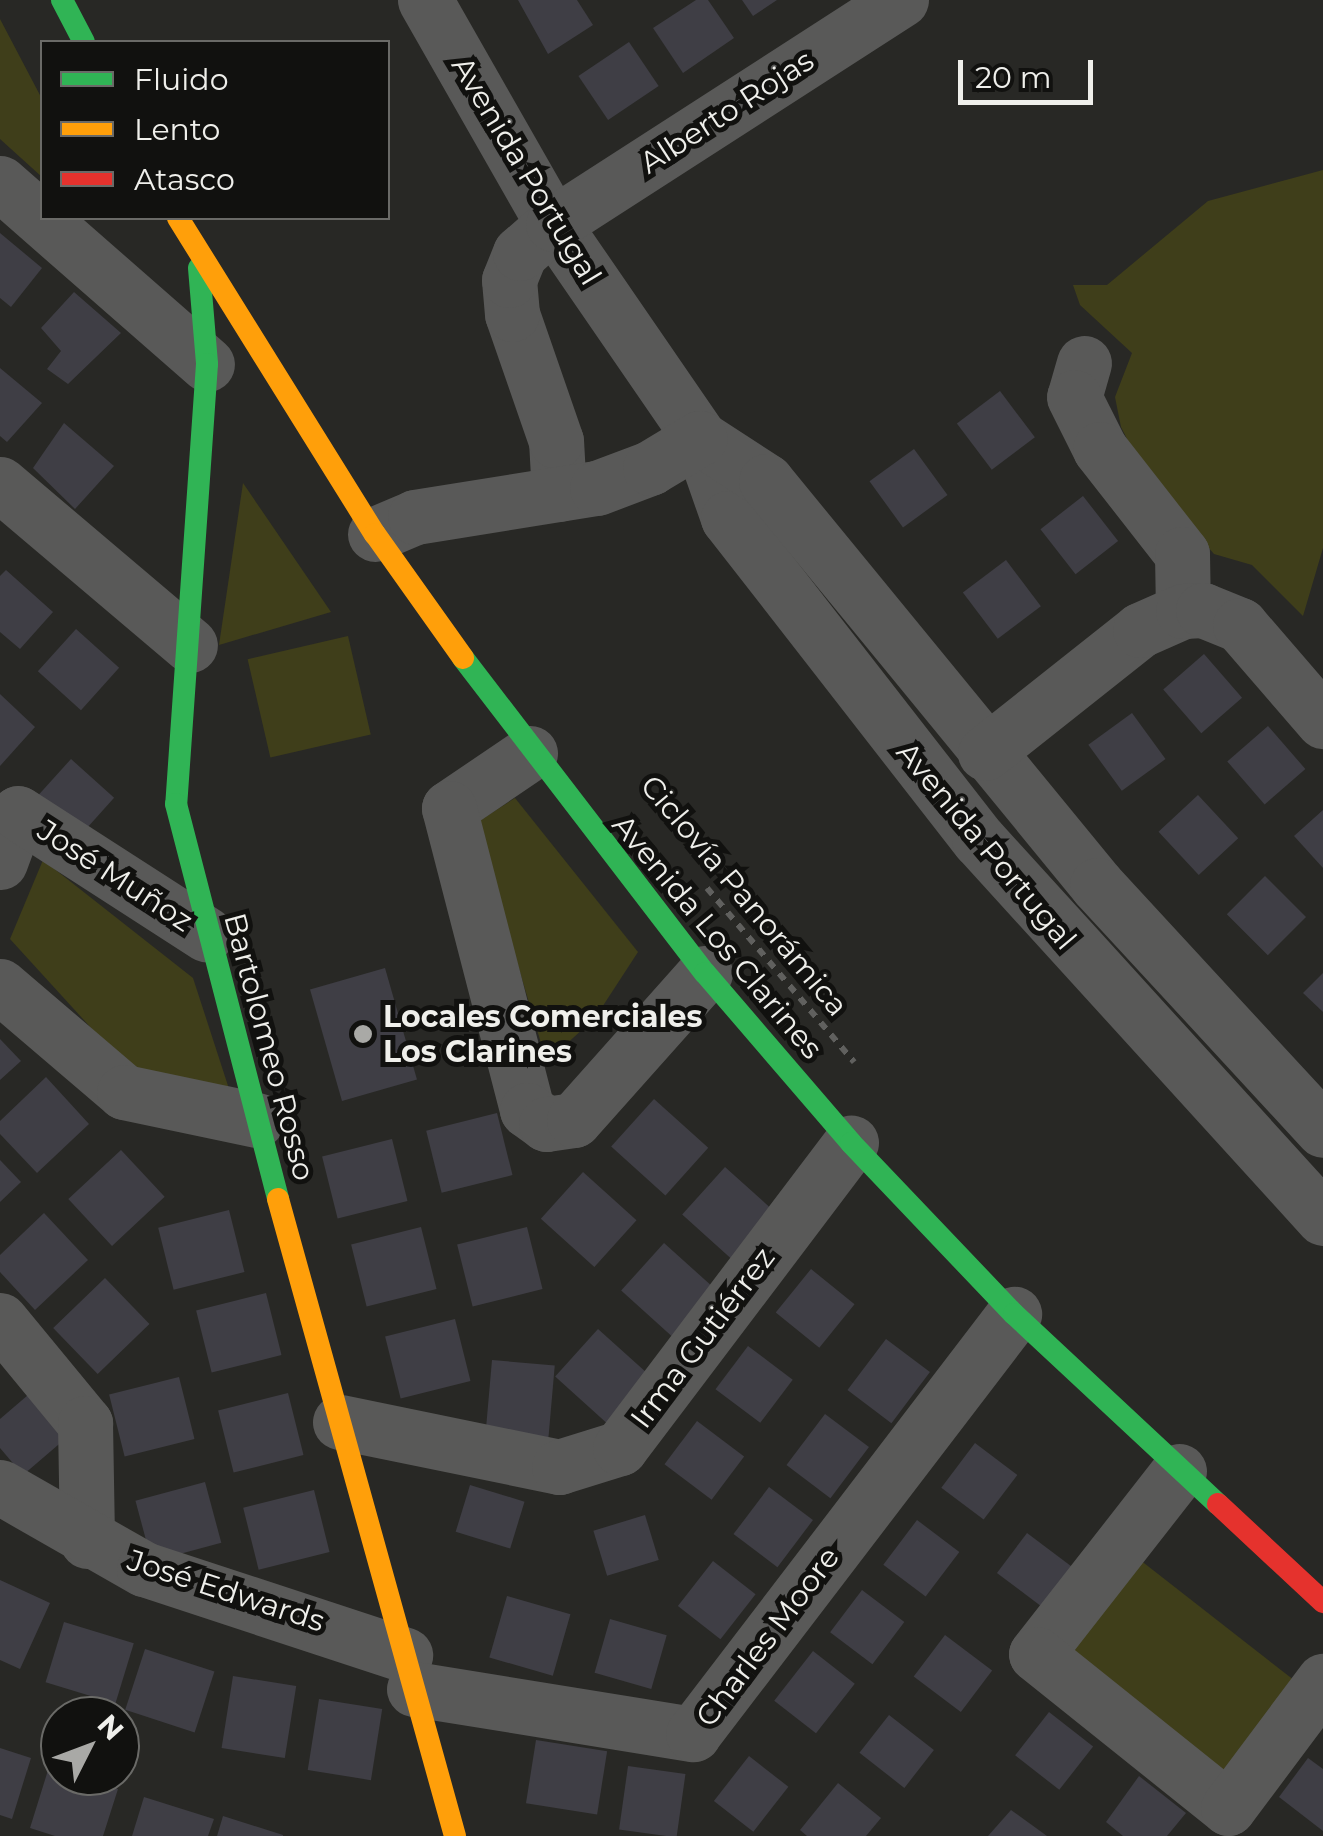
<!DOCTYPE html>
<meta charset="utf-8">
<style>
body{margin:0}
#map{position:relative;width:1323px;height:1836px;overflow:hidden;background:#282825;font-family:Montserrat,sans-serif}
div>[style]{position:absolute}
.green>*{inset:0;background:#3f3e1a;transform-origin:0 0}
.building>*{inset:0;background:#3f3e45;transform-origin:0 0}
.path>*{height:6px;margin-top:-3px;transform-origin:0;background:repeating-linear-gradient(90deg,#60605e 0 8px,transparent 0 16px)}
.street>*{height:55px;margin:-27.5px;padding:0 27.5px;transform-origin:27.5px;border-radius:27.5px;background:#595958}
.fast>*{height:22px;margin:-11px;padding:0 11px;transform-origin:11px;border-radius:11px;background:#30b455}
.slow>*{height:22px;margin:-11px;padding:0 11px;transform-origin:11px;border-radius:11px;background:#ff9f0a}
.jam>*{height:22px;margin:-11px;padding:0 11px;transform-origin:11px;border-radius:11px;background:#e5322d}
.dots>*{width:28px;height:28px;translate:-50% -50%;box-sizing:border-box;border:5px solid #11110f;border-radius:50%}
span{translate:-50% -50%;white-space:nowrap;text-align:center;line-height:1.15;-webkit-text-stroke:10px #11110f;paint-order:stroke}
.street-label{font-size:30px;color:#efefeb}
.poi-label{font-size:30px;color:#efefeb;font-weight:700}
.left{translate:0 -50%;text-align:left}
.legend{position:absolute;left:40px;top:40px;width:350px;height:180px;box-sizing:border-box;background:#11110f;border:2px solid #6a6a67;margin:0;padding:12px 18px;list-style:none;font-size:30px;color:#efefeb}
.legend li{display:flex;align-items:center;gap:20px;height:50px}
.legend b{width:50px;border:2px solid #6a6a67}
.north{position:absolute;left:40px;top:1696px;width:100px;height:100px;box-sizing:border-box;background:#11110f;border:2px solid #6a6a67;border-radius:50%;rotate:48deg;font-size:28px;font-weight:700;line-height:40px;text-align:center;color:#efefeb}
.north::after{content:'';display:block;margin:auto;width:35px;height:45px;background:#a9a9a6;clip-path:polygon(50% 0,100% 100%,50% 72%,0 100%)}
.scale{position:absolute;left:958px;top:60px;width:135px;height:45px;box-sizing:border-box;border:5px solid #efefeb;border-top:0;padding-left:12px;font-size:30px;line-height:35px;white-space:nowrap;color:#efefeb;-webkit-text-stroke:8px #11110f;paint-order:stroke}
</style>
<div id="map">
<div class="green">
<div style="clip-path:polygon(0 19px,42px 99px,42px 177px,0 139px)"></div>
<div style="clip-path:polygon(1323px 170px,1323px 548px,1303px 616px,1252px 565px,1214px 554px,1145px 474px,1121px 427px,1115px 397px,1132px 353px,1080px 305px,1073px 285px,1107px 285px,1208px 201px)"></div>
<div style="clip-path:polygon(243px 483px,331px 612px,219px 645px)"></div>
<div style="left:348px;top:636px;width:101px;height:103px;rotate:77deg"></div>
<div style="clip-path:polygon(515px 798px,638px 952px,595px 1018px,562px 1048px,543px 1050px,476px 823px)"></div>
<div style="clip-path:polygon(43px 860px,193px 978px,232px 1098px,145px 1087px,10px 939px)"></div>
<div style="left:1135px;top:1556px;width:202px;height:120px;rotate:38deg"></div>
</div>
<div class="building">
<div style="clip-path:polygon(518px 0,577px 0,593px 25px,548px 54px)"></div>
<div style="clip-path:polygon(696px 0,708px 0,734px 38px,683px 73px,653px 28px)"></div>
<div style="clip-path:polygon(742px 0,777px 0,753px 16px)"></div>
<div style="left:629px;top:42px;width:53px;height:61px;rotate:56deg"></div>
<div style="clip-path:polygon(0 233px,42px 268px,11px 307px,0 298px)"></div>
<div style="clip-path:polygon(74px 292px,121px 333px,68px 384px,47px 369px,61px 351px,41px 328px)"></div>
<div style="clip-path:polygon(0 368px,42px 403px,7px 442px,0 436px)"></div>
<div style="left:1000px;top:391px;width:58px;height:54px;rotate:53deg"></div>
<div style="clip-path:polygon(64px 423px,114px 466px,75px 509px,33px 468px)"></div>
<div style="left:914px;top:449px;width:57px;height:55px;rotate:54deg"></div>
<div style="left:1083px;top:496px;width:57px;height:54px;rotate:52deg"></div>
<div style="left:1006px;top:560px;width:58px;height:54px;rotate:53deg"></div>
<div style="clip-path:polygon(6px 570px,53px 612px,20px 649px,0 632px,0 576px)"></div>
<div style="left:76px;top:629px;width:58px;height:57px;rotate:42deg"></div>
<div style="left:1204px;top:654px;width:58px;height:54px;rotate:49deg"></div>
<div style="clip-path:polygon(0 694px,35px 727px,0 766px)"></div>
<div style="left:1132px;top:713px;width:57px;height:54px;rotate:54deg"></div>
<div style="left:1268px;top:726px;width:57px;height:54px;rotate:49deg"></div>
<div style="left:71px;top:759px;width:58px;height:57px;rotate:42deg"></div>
<div style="left:1198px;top:795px;width:59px;height:54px;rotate:47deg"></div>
<div style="clip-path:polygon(1323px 810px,1323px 868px,1294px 836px)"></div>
<div style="left:1265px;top:876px;width:58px;height:54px;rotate:45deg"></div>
<div style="left:385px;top:968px;width:116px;height:78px;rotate:74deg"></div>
<div style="clip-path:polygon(1323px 973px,1323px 1012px,1303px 993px)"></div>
<div style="clip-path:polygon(0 1039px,21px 1061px,0 1080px)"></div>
<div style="clip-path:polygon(46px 1077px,89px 1124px,37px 1173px,0 1134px,0 1121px)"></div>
<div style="left:654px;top:1099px;width:73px;height:64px;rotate:42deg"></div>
<div style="left:497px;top:1113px;width:64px;height:73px;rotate:76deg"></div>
<div style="left:392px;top:1139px;width:64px;height:72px;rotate:76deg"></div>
<div style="left:121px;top:1150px;width:64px;height:72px;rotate:47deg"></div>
<div style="clip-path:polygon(0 1160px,21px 1182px,0 1202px)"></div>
<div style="left:725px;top:1167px;width:72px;height:64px;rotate:42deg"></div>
<div style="left:583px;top:1172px;width:72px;height:63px;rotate:42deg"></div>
<div style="left:229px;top:1210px;width:64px;height:73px;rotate:76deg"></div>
<div style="clip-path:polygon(44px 1213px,88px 1260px,35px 1310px,0 1272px,0 1255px)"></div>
<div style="left:421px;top:1227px;width:64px;height:72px;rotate:76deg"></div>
<div style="left:527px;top:1227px;width:64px;height:72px;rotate:76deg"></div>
<div style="left:664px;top:1243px;width:73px;height:64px;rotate:42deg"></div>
<div style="left:811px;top:1269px;width:56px;height:56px;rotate:39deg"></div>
<div style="left:105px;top:1278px;width:64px;height:72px;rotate:46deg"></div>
<div style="left:266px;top:1293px;width:64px;height:72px;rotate:76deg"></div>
<div style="left:455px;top:1319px;width:64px;height:72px;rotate:76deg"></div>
<div style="left:598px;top:1329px;width:73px;height:64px;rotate:42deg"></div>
<div style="left:886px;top:1339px;width:55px;height:64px;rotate:37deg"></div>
<div style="left:748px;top:1346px;width:56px;height:54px;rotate:37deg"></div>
<div style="left:492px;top:1360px;width:63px;height:72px;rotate:5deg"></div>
<div style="left:179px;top:1377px;width:64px;height:72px;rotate:76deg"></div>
<div style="left:288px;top:1393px;width:64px;height:72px;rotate:76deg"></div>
<div style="clip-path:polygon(28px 1395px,65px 1439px,23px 1475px,0 1448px,0 1419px)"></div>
<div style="left:825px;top:1414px;width:55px;height:64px;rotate:37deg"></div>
<div style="left:697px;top:1421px;width:59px;height:54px;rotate:37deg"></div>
<div style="left:975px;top:1443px;width:53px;height:56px;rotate:37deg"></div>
<div style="left:205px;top:1482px;width:63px;height:72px;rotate:75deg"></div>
<div style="left:470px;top:1485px;width:57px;height:49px;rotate:17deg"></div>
<div style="left:769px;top:1487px;width:55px;height:59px;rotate:37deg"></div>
<div style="left:314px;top:1490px;width:64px;height:73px;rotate:76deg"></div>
<div style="left:645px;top:1515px;width:47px;height:54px;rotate:73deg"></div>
<div style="left:917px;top:1520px;width:53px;height:56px;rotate:37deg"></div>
<div style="left:1027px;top:1533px;width:60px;height:50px;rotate:37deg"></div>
<div style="left:713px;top:1561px;width:54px;height:57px;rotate:38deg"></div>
<div style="clip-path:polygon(0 1580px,50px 1603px,20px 1669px,0 1660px)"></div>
<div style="left:862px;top:1590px;width:53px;height:53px;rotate:37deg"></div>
<div style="left:507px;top:1596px;width:66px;height:64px;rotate:16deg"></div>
<div style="left:610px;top:1619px;width:59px;height:56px;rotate:16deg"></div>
<div style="left:64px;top:1622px;width:73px;height:63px;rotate:17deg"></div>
<div style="left:945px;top:1635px;width:59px;height:52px;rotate:37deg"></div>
<div style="left:145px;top:1649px;width:73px;height:64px;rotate:18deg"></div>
<div style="left:813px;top:1651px;width:53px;height:63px;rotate:38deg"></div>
<div style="left:233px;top:1676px;width:64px;height:73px;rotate:9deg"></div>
<div style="left:319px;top:1699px;width:64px;height:72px;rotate:9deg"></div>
<div style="left:1049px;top:1712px;width:56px;height:55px;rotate:38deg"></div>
<div style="left:889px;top:1715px;width:57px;height:48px;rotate:38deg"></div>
<div style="left:536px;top:1740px;width:72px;height:64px;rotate:9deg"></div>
<div style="clip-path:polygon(0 1748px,31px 1758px,12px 1819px,0 1815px)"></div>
<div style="left:749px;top:1756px;width:50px;height:57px;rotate:38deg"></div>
<div style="clip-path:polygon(1308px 1758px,1323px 1769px,1323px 1831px,1279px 1797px)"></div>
<div style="left:628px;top:1766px;width:58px;height:64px;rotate:8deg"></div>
<div style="clip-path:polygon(49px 1767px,60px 1776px,118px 1789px,103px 1836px,55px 1836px,30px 1828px)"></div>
<div style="clip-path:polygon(1139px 1776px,1186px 1813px,1167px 1836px,1123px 1836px,1106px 1822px)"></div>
<div style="clip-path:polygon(838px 1783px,881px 1818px,866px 1836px,807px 1836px,800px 1830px)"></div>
<div style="clip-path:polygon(144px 1797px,214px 1819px,208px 1836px,132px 1836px)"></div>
<div style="clip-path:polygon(1011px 1810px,1047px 1836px,988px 1836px)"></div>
<div style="clip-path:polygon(223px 1816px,283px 1835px,283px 1836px,217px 1836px)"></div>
</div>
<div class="path">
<div style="left:707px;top:888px;width:228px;rotate:49.8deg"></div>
</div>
<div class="street">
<div style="left:425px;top:0;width:258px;rotate:60.3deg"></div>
<div style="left:553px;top:224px;width:260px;rotate:55.5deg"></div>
<div style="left:700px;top:438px;width:85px;rotate:70.7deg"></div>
<div style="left:728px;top:518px;width:408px;rotate:52.1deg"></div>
<div style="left:979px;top:840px;width:511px;rotate:47.7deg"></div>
<div style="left:0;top:183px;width:275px;rotate:41.2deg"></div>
<div style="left:1084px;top:363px;width:35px;rotate:106deg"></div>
<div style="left:1074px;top:397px;width:58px;rotate:63.4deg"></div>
<div style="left:1100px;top:449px;width:133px;rotate:52deg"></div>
<div style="left:1182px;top:554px;width:57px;rotate:89deg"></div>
<div style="left:700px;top:438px;width:79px;rotate:33.1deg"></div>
<div style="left:766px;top:481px;width:522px;rotate:50.67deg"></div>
<div style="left:1097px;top:885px;width:333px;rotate:47.3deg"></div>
<div style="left:0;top:484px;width:249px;rotate:40.3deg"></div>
<div style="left:559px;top:494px;width:53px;rotate:-93.2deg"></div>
<div style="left:556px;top:441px;width:134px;rotate:-109.1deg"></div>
<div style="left:512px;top:314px;width:34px;rotate:-95deg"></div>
<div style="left:509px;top:280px;width:29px;rotate:-68deg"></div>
<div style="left:520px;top:253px;width:44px;rotate:-41.3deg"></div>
<div style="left:553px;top:224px;width:414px;rotate:-32.8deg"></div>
<div style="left:375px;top:534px;width:43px;rotate:-23deg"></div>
<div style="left:415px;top:517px;width:184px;rotate:-9.1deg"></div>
<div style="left:597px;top:488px;width:57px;rotate:-20.7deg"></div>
<div style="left:650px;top:468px;width:58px;rotate:-31deg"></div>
<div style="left:530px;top:753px;width:98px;rotate:145.8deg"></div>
<div style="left:449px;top:808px;width:312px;rotate:75.5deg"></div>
<div style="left:527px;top:1110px;width:24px;rotate:36deg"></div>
<div style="left:546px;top:1124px;width:28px;rotate:-8deg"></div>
<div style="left:574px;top:1120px;width:197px;rotate:-48.3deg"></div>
<div style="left:985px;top:753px;width:198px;rotate:-38.4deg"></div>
<div style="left:1140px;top:630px;width:47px;rotate:-23.8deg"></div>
<div style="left:1183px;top:611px;width:20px;rotate:-3deg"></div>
<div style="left:1203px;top:610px;width:40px;rotate:22deg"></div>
<div style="left:1240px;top:625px;width:127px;rotate:49.2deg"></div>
<div style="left:0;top:862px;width:52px;rotate:-69.8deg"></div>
<div style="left:18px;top:813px;width:224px;rotate:32.8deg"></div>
<div style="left:0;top:986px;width:163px;rotate:40.5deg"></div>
<div style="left:124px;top:1092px;width:136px;rotate:11.9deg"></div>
<div style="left:0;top:1320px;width:134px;rotate:50.5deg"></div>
<div style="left:85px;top:1423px;width:118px;rotate:89deg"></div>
<div style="left:340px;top:1422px;width:224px;rotate:11.6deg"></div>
<div style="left:559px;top:1467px;width:64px;rotate:-17.3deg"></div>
<div style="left:620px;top:1448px;width:383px;rotate:-52.9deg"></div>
<div style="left:1179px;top:1471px;width:232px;rotate:128deg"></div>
<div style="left:1036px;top:1654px;width:246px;rotate:38.7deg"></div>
<div style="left:1228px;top:1808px;width:159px;rotate:-53.2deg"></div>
<div style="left:0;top:1487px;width:166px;rotate:29.7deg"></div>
<div style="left:144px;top:1569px;width:275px;rotate:18.2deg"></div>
<div style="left:414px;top:1689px;width:283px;rotate:9.2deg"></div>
<div style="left:693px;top:1734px;width:529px;rotate:-52.61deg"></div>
</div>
<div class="fast">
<div style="left:62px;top:0;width:47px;rotate:62.4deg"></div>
<div style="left:199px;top:268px;width:96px;rotate:85.2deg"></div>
<div style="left:207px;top:364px;width:441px;rotate:94deg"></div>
<div style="left:176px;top:804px;width:408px;rotate:75.5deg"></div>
<div style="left:463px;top:658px;width:397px;rotate:52.5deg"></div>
<div style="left:705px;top:973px;width:224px;rotate:49.3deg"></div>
<div style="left:851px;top:1143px;width:236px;rotate:46.4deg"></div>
<div style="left:1014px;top:1314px;width:279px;rotate:43deg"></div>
</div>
<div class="slow">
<div style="left:178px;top:218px;width:372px;rotate:58.1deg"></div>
<div style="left:375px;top:534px;width:152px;rotate:54.6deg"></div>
<div style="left:278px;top:1199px;width:661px;rotate:74.47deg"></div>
</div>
<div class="jam">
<div style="left:1218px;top:1504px;width:144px;rotate:43deg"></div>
</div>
<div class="dots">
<div style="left:363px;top:1034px;background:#a9a9a6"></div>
</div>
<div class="street-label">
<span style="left:727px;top:112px;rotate:-33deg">Alberto Rojas</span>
<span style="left:526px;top:171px;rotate:59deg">Avenida Portugal</span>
<span style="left:986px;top:846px;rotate:50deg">Avenida Portugal</span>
<span style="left:115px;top:876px;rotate:33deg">José Muñoz</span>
<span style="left:744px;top:896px;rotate:50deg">Ciclovía Panorámica</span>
<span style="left:717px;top:937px;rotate:50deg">Avenida Los Clarines</span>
<span style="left:269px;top:1047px;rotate:75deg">Bartolomeo Rosso</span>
<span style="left:703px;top:1338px;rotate:-53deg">Irma Gutiérrez</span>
<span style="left:226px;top:1591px;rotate:18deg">José Edwards</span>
<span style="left:768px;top:1637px;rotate:-53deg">Charles Moore</span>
</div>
<div class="poi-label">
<span class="left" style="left:383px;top:1034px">Locales Comerciales<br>Los Clarines</span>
</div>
<ul class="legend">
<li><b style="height:12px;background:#30b455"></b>Fluido</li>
<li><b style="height:12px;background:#ff9f0a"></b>Lento</li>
<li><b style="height:12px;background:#e5322d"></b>Atasco</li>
</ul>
<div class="north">N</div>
<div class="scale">20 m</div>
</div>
